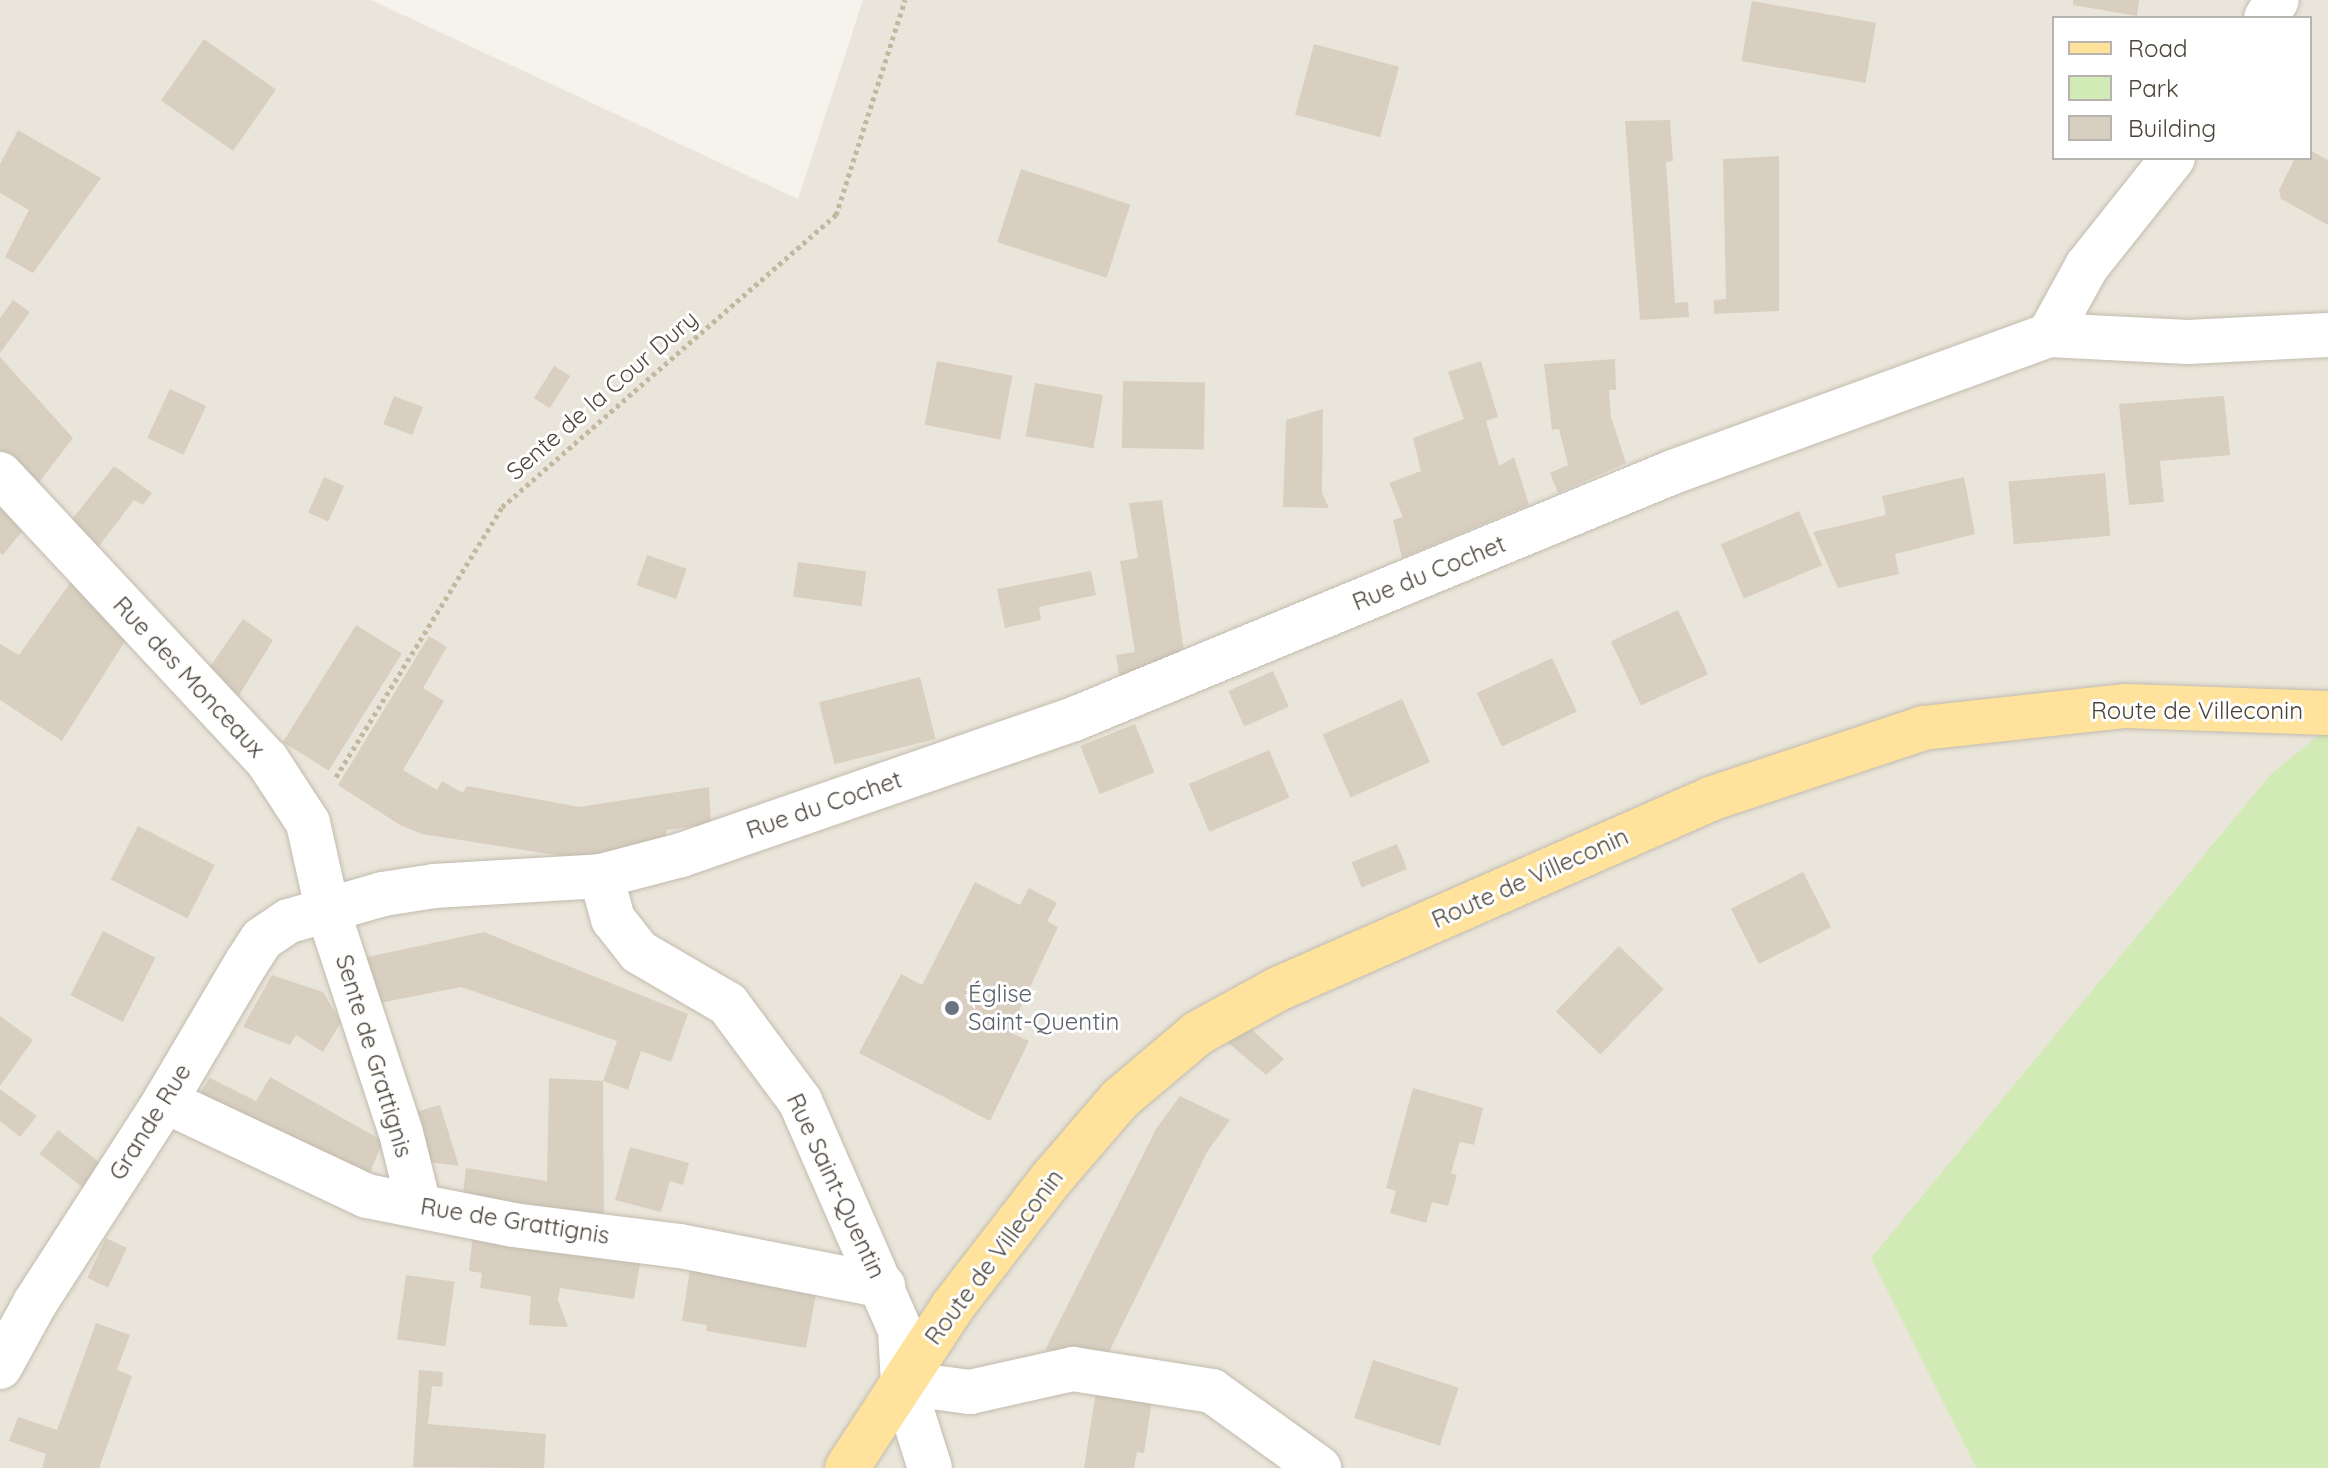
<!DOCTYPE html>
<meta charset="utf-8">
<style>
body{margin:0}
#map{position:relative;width:2328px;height:1468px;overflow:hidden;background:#f6f3ec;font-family:Quicksand,sans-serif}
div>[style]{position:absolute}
.residential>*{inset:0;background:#eae5da}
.green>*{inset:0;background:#d2eab5}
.building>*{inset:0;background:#d8cfc1;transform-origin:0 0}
.path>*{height:5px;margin-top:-2.5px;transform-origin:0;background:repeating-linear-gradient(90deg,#c4b79f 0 4px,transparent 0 8px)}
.roads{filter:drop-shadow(0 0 2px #c2bbae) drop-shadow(0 0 2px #c2bbae)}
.minor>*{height:44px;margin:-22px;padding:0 22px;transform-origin:22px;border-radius:22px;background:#fff}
.major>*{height:44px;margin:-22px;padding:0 22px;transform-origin:22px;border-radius:22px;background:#ffe39c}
.dots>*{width:22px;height:22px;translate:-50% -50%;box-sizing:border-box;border:4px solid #fff;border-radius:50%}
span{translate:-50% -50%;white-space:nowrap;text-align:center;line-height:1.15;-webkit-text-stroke:6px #fff;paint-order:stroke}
.street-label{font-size:24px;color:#4b4439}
.worship-label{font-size:24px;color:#5b616d}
.left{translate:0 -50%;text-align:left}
.legend{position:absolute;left:2052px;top:16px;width:260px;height:144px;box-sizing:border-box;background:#fff;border:2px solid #b7b4b0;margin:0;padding:10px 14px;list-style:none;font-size:24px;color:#4b4439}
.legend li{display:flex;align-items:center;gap:16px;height:40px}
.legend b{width:40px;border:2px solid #b7b4b0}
</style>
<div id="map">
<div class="residential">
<div style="clip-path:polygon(evenodd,0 0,371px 0,798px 199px,863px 0,2328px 0,2328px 728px,2271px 775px,1872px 1258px,1976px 1468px,0 1468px,0 0,2054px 18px,2310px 18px,2310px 158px,2054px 158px,2054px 18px)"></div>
</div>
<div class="green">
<div style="clip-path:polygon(2328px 728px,2328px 1468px,1976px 1468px,1871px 1258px,2271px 774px)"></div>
</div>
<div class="building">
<div style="clip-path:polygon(2073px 0,2139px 0,2137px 16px,2073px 5px)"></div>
<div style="left:1752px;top:1px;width:126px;height:61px;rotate:10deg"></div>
<div style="left:204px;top:39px;width:88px;height:75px;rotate:35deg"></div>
<div style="left:1314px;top:44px;width:88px;height:73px;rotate:15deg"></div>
<div style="clip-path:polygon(1670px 120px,1673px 161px,1666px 162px,1675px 303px,1688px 302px,1689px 317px,1640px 320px,1625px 121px)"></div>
<div style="clip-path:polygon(18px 130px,101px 178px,33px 273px,5px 257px,29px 210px,0 193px,0 164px)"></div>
<div style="clip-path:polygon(2310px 150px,2328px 160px,2328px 225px,2281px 199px,2279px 190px,2295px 158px,2310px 158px)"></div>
<div style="clip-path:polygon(1779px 156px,1779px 311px,1714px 314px,1714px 300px,1726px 299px,1723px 159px)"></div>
<div style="left:1021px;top:169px;width:115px;height:77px;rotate:18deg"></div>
<div style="clip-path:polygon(13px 300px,30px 312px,0 353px,0 318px)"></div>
<div style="clip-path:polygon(0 357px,73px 438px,34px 489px,0 451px)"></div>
<div style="clip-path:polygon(1615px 359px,1616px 390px,1609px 390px,1611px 417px,1626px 463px,1558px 493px,1550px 473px,1568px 465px,1559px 429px,1552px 430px,1544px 364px)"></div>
<div style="left:937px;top:361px;width:77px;height:65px;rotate:11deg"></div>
<div style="clip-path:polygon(1481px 361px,1498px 417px,1486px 421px,1499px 466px,1514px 457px,1529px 505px,1402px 558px,1393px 520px,1403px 517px,1389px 483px,1421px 471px,1413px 438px,1464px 419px,1448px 372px)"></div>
<div style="left:554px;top:366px;width:19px;height:38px;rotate:32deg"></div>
<div style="left:1123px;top:381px;width:82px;height:67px;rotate:1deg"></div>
<div style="left:1035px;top:383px;width:69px;height:54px;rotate:10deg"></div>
<div style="left:170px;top:389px;width:40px;height:54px;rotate:25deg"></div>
<div style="left:394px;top:396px;width:31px;height:30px;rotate:21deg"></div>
<div style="clip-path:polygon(2224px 396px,2230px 455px,2160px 461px,2164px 502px,2129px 505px,2119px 404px)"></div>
<div style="clip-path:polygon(1323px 409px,1322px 493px,1329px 508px,1283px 507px,1286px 420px)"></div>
<div style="clip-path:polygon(114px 466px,152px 493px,143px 505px,134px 500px,96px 550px,70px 522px)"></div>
<div style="left:2105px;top:473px;width:63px;height:97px;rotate:85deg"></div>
<div style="left:324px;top:477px;width:22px;height:39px;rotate:24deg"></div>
<div style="clip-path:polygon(1964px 477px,1975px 534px,1895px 554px,1899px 574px,1838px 588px,1813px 532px,1886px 515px,1882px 496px)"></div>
<div style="clip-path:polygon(1162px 500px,1184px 651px,1119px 676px,1116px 655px,1135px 652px,1120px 561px,1138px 558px,1129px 503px)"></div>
<div style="clip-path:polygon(0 506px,23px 530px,3px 555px,0 553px)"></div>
<div style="left:1799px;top:511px;width:59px;height:85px;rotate:67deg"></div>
<div style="left:647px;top:555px;width:42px;height:32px;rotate:19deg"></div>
<div style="left:798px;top:562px;width:69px;height:35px;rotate:8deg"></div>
<div style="clip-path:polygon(1091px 571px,1096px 595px,1039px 607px,1041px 620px,1005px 628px,997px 589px)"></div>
<div style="clip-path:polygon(72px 580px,127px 638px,62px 741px,0 700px,0 644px,19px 655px)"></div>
<div style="left:1678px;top:610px;width:71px;height:74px;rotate:65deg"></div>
<div style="clip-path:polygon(243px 619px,273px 640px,238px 697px,209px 668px)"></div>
<div style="left:356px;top:625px;width:54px;height:138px;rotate:32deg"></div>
<div style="clip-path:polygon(429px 636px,447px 647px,423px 688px,444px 701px,403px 770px,437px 790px,442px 781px,463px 793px,467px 786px,579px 807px,709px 787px,711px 824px,666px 830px,666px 836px,581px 859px,422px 834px,400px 825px,338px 785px)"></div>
<div style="left:1552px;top:658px;width:59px;height:83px;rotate:65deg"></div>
<div style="left:1273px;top:671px;width:39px;height:49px;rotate:66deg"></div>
<div style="left:920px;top:677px;width:64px;height:104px;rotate:76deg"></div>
<div style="left:1402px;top:699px;width:69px;height:87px;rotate:66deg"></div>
<div style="left:1135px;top:724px;width:52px;height:59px;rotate:68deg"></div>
<div style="left:1269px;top:750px;width:52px;height:87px;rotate:67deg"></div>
<div style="left:138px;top:826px;width:86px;height:60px;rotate:27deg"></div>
<div style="left:1397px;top:844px;width:27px;height:49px;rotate:68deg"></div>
<div style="left:1803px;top:872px;width:62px;height:81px;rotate:63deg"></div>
<div style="clip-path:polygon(975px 882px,1020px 905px,1029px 888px,1057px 903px,1047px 921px,1058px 927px,1009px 1032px,1029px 1041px,990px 1121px,859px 1053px,901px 974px,922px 985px)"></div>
<div style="left:103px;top:931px;width:59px;height:72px;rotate:27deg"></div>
<div style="clip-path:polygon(484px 932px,688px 1014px,671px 1062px,641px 1051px,628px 1090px,603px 1081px,604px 1220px,462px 1202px,466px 1168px,547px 1181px,549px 1078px,603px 1081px,617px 1041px,461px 987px,375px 1004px,363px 958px)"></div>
<div style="left:1619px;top:946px;width:62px;height:91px;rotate:44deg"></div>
<div style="clip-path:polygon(272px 975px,323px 992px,341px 1022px,323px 1052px,296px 1035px,290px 1045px,243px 1027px)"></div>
<div style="clip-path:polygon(0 1016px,33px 1040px,0 1086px)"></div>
<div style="clip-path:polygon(1249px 1027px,1284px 1059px,1266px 1075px,1225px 1040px)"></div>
<div style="clip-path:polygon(270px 1077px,383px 1141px,367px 1180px,197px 1097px,210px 1078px,256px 1101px)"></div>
<div style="clip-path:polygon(1413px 1088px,1483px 1108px,1474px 1145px,1460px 1142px,1451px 1173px,1457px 1175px,1448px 1206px,1432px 1202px,1426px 1223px,1390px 1213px,1396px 1191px,1386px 1188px)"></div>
<div style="clip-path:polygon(0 1089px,37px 1116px,20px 1137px,0 1121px)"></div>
<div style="clip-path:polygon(1180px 1096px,1230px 1120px,1207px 1152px,1108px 1354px,1045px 1350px,1156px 1129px)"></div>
<div style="clip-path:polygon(440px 1105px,459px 1166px,420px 1161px,408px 1114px)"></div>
<div style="left:58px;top:1130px;width:55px;height:30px;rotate:38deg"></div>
<div style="clip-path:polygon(630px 1147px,689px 1163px,683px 1185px,670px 1181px,661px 1212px,615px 1200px)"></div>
<div style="clip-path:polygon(473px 1233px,641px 1258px,634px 1299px,560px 1288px,558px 1300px,568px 1327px,529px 1325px,531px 1296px,480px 1288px,482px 1273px,469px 1271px)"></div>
<div style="left:106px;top:1238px;width:23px;height:44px;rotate:25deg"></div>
<div style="clip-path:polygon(690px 1269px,816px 1294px,806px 1348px,706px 1331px,707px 1325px,682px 1321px)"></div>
<div style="left:406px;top:1275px;width:49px;height:65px;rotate:8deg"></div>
<div style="clip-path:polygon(96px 1323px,130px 1335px,117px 1370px,132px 1376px,99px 1468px,42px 1468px,46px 1454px,9px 1441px,18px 1417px,57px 1430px)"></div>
<div style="left:1373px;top:1360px;width:90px;height:61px;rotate:18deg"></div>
<div style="clip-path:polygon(419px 1370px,443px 1372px,442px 1387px,432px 1386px,428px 1424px,546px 1434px,544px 1468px,413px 1467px)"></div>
<div style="clip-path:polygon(1096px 1391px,1152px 1401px,1144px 1453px,1137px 1452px,1134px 1468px,1084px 1468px)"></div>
</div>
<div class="path">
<div style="left:336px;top:777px;width:317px;rotate:-58.4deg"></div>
<div style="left:502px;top:507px;width:444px;rotate:-41.2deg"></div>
<div style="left:836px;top:215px;width:226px;rotate:-72.2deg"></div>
</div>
<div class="roads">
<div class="minor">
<div style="left:2266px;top:18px;width:21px;rotate:-59deg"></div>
<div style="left:2049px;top:335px;width:79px;rotate:-61.2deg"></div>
<div style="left:2087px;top:266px;width:138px;rotate:-51.5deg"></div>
<div style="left:0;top:474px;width:391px;rotate:47deg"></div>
<div style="left:267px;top:760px;width:75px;rotate:56.9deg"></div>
<div style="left:308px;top:823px;width:87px;rotate:77.4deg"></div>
<div style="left:327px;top:908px;width:237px;rotate:71.8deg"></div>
<div style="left:401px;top:1133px;width:75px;rotate:76.1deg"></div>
<div style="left:601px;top:876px;width:45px;rotate:74.4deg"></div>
<div style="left:613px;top:919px;width:42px;rotate:51.8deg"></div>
<div style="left:639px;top:952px;width:103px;rotate:30.3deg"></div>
<div style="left:728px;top:1004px;width:121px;rotate:53.4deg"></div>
<div style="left:800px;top:1101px;width:250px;rotate:66.4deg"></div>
<div style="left:900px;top:1330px;width:53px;rotate:86.8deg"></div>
<div style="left:903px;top:1383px;width:89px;rotate:72.4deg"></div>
<div style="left:165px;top:1101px;width:223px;rotate:25.2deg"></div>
<div style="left:367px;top:1196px;width:149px;rotate:11.2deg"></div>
<div style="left:513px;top:1225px;width:168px;rotate:7.2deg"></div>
<div style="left:680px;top:1246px;width:207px;rotate:11.1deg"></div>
<div style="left:0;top:1367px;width:73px;rotate:-61.3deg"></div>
<div style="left:35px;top:1303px;width:240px;rotate:-57.2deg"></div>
<div style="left:165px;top:1101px;width:161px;rotate:-59.5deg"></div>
<div style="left:247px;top:962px;width:27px;rotate:-57deg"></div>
<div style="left:262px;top:939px;width:32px;rotate:-34deg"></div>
<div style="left:289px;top:921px;width:98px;rotate:-16deg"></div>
<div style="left:383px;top:894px;width:52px;rotate:-8.9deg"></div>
<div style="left:434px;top:886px;width:167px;rotate:-3.4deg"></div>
<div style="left:601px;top:876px;width:83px;rotate:-14.7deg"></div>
<div style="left:681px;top:855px;width:416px;rotate:-19.1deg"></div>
<div style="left:1074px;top:719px;width:648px;rotate:-22.41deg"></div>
<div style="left:1673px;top:472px;width:400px;rotate:-20deg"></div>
<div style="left:2049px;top:335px;width:139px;rotate:2.9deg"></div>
<div style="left:2188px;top:342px;width:140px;rotate:-2.9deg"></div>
<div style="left:903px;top:1383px;width:68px;rotate:7.7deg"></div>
<div style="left:970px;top:1392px;width:106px;rotate:-12.6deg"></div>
<div style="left:1073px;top:1369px;width:141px;rotate:9deg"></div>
<div style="left:1212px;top:1391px;width:132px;rotate:35.7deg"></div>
</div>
<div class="major">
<div style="left:847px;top:1468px;width:194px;rotate:-56.8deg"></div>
<div style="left:953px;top:1306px;width:162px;rotate:-52.3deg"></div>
<div style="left:1052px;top:1178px;width:104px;rotate:-49.3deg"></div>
<div style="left:1120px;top:1099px;width:102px;rotate:-40.2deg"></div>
<div style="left:1198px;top:1033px;width:91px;rotate:-28.8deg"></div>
<div style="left:1278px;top:989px;width:472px;rotate:-23.7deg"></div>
<div style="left:1710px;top:799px;width:225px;rotate:-18.4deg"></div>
<div style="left:1923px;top:728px;width:204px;rotate:-6.2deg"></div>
<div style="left:2126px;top:706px;width:202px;rotate:2deg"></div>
</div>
</div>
<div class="dots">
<div style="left:952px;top:1008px;background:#6b7280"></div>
</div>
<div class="street-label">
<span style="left:602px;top:395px;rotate:-41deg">Sente de la Cour Dury</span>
<span style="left:1429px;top:573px;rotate:-22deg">Rue du Cochet</span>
<span style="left:189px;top:677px;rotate:47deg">Rue des Monceaux</span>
<span style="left:2197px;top:711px">Route de Villeconin</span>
<span style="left:824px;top:805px;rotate:-19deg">Rue du Cochet</span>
<span style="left:1530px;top:878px;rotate:-24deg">Route de Villeconin</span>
<span style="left:374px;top:1056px;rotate:73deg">Sente de Grattignis</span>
<span style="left:150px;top:1122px;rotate:-58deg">Grande Rue</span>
<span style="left:836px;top:1186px;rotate:65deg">Rue Saint-Quentin</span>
<span style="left:515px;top:1221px;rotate:9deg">Rue de Grattignis</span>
<span style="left:994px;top:1257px;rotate:-53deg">Route de Villeconin</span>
</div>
<div class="worship-label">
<span class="left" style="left:968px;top:1008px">Église<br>Saint-Quentin</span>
</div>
<ul class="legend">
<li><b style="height:10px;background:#ffe39c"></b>Road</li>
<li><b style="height:22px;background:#d2eab5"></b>Park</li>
<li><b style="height:22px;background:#d8cfc1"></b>Building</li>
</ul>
</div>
